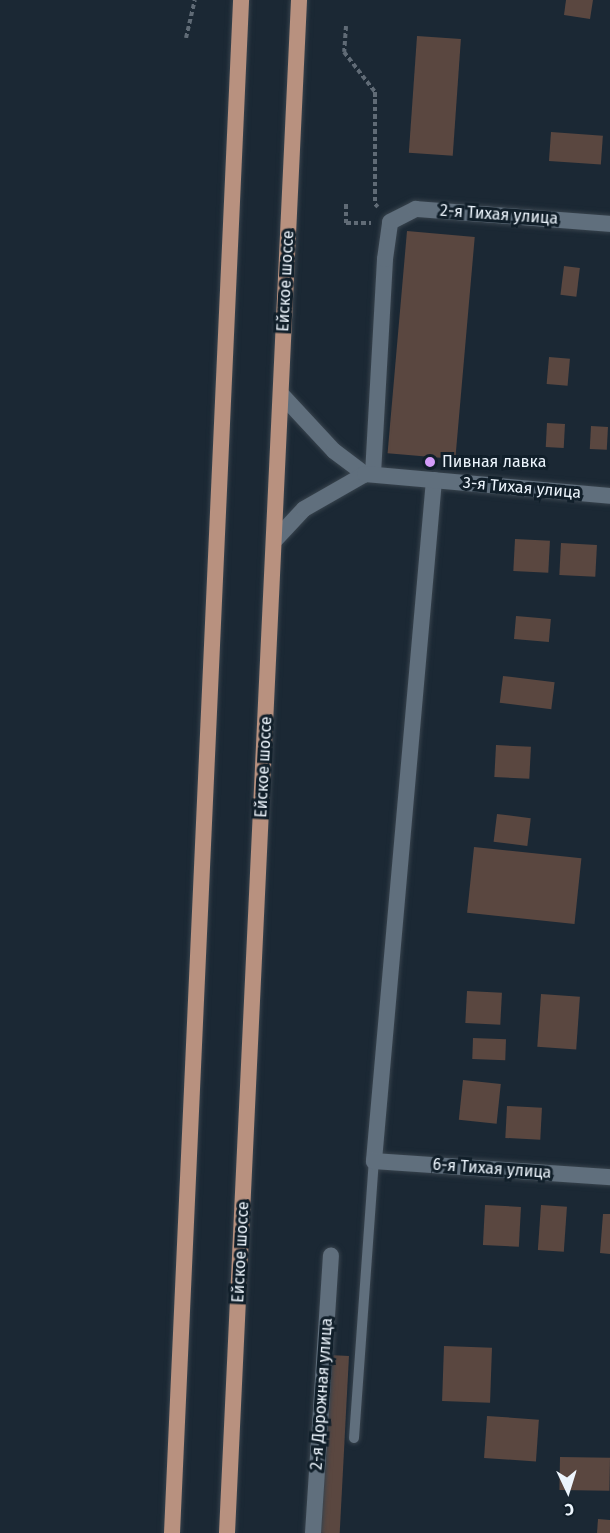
<!DOCTYPE html>
<meta charset="utf-8">
<style>
body{margin:0}
#map{position:relative;width:610px;height:1533px;overflow:hidden;background:#1b2834;font-family:"Fira Sans",sans-serif}
div>[style]{position:absolute}
.building>*{inset:0;background:#5a4740;transform-origin:0 0}
.path>*{height:4px;margin-top:-2px;transform-origin:0;background:repeating-linear-gradient(90deg,#606b76 0 4.5px,transparent 0 7.5px)}
.roads{filter:drop-shadow(0 0 2px #38434d) drop-shadow(0 0 2px #38434d)}
.service>*{height:10px;margin:-5px;padding:0 5px;transform-origin:5px;border-radius:5px;background:#606f7d}
.minor>*{height:16px;margin:-8px;padding:0 8px;transform-origin:8px;border-radius:8px;background:#606f7d}
.primary>*{height:16px;margin:-8px;padding:0 8px;transform-origin:8px;border-radius:8px;background:#b8917f}
.dots>*{width:16px;height:16px;translate:-50% -50%;box-sizing:border-box;border:3px solid #111f2a;border-radius:50%}
span{translate:-50% -50%;white-space:nowrap;text-align:center;line-height:1.15;-webkit-text-stroke:6px #111f2a;paint-order:stroke}
.street-label{font-size:16px;color:#edf5fd}
.poi-label{font-size:16px;color:#edf5fd}
.left{translate:0 -50%;text-align:left}
.north{position:absolute;left:538px;top:1461px;width:60px;height:60px;-webkit-text-stroke:4px #111f2a;paint-order:stroke;rotate:176deg;font-size:16px;font-weight:700;line-height:24px;text-align:center;color:#edf5fd}
.north::after{content:'';display:block;margin:auto;width:21px;height:27px;background:#edf5fd;clip-path:polygon(50% 0,100% 100%,50% 72%,0 100%)}
</style>
<div id="map">
<div class="building">
<div style="clip-path:polygon(566px 0,593px 0,590px 19px,564px 15px)"></div>
<div style="left:417px;top:36px;width:44px;height:117px;rotate:4deg"></div>
<div style="left:551px;top:132px;width:52px;height:29px;rotate:4deg"></div>
<div style="left:407px;top:231px;width:68px;height:223px;rotate:5deg"></div>
<div style="left:564px;top:266px;width:16px;height:29px;rotate:7deg"></div>
<div style="left:549px;top:357px;width:21px;height:27px;rotate:5deg"></div>
<div style="left:547px;top:423px;width:18px;height:24px;rotate:3deg"></div>
<div style="left:591px;top:426px;width:17px;height:23px;rotate:3deg"></div>
<div style="left:515px;top:539px;width:35px;height:32px;rotate:3deg"></div>
<div style="left:561px;top:543px;width:36px;height:32px;rotate:3deg"></div>
<div style="left:516px;top:616px;width:35px;height:23px;rotate:5deg"></div>
<div style="left:503px;top:676px;width:52px;height:27px;rotate:7deg"></div>
<div style="left:496px;top:745px;width:35px;height:32px;rotate:3deg"></div>
<div style="left:497px;top:814px;width:34px;height:28px;rotate:7deg"></div>
<div style="left:474px;top:847px;width:108px;height:66px;rotate:6deg"></div>
<div style="left:467px;top:991px;width:35px;height:32px;rotate:3deg"></div>
<div style="left:541px;top:994px;width:39px;height:53px;rotate:4deg"></div>
<div style="left:473px;top:1038px;width:33px;height:21px;rotate:2deg"></div>
<div style="left:463px;top:1080px;width:38px;height:40px;rotate:6deg"></div>
<div style="left:507px;top:1106px;width:35px;height:32px;rotate:3deg"></div>
<div style="left:485px;top:1205px;width:36px;height:40px;rotate:3deg"></div>
<div style="left:541px;top:1205px;width:26px;height:45px;rotate:4deg"></div>
<div style="clip-path:polygon(603px 1214px,610px 1214px,610px 1254px,600px 1253px)"></div>
<div style="left:444px;top:1346px;width:48px;height:55px;rotate:2deg"></div>
<div style="left:330px;top:1355px;width:19px;height:178px;rotate:3deg"></div>
<div style="left:487px;top:1416px;width:52px;height:42px;rotate:4deg"></div>
<div style="left:560px;top:1457px;width:50px;height:33px;rotate:1deg"></div>
<div style="clip-path:polygon(598px 1519px,610px 1520px,610px 1533px,597px 1533px)"></div>
</div>
<div class="path">
<div style="left:346px;top:26px;width:26px;rotate:94deg"></div>
<div style="left:344px;top:52px;width:51px;rotate:52.2deg"></div>
<div style="left:375px;top:92px;width:112px;rotate:90deg"></div>
<div style="left:375px;top:204px;width:4px;rotate:45deg"></div>
<div style="left:186px;top:38px;width:39px;rotate:-77deg"></div>
<div style="left:346px;top:204px;width:19px;rotate:90deg"></div>
<div style="left:346px;top:223px;width:25px"></div>
</div>
<div class="roads">
<div class="service">
<div style="left:354px;top:1438px;width:278px;rotate:-85.9deg"></div>
</div>
<div class="minor">
<div style="left:281px;top:394px;width:78px;rotate:47.1deg"></div>
<div style="left:334px;top:451px;width:39px;rotate:37deg"></div>
<div style="left:373px;top:474px;width:215px;rotate:-86.8deg"></div>
<div style="left:385px;top:259px;width:37px;rotate:-82deg"></div>
<div style="left:390px;top:222px;width:29px;rotate:-27deg"></div>
<div style="left:416px;top:209px;width:195px;rotate:4.4deg"></div>
<div style="left:434px;top:480px;width:684px;rotate:95.04deg"></div>
<div style="left:374px;top:1161px;width:237px;rotate:3.9deg"></div>
<div style="left:275px;top:540px;width:42px;rotate:-46.9deg"></div>
<div style="left:304px;top:509px;width:70px;rotate:-29.8deg"></div>
<div style="left:365px;top:474px;width:246px;rotate:5.1deg"></div>
<div style="left:313px;top:1533px;width:278px;rotate:-86.3deg"></div>
</div>
<div class="primary">
<div style="left:172px;top:1533px;width:1535px;rotate:-87.42deg"></div>
<div style="left:227px;top:1533px;width:1535px;rotate:-87.31deg"></div>
</div>
</div>
<div class="dots">
<div style="left:430px;top:462px;background:#d49cfb"></div>
</div>
<div class="street-label">
<span style="left:499px;top:215px;rotate:4deg">2-я Тихая улица</span>
<span style="left:286px;top:281px;rotate:-87deg">Ейское шоссе</span>
<span style="left:522px;top:488px;rotate:5deg">3-я Тихая улица</span>
<span style="left:264px;top:767px;rotate:-87deg">Ейское шоссе</span>
<span style="left:492px;top:1169px;rotate:4deg">6-я Тихая улица</span>
<span style="left:241px;top:1252px;rotate:-87deg">Ейское шоссе</span>
<span style="left:322px;top:1394px;rotate:-86deg">2-я Дорожная улица</span>
</div>
<div class="poi-label">
<span class="left" style="left:442px;top:462px">Пивная лавка</span>
</div>
<div class="north">С</div>
</div>
